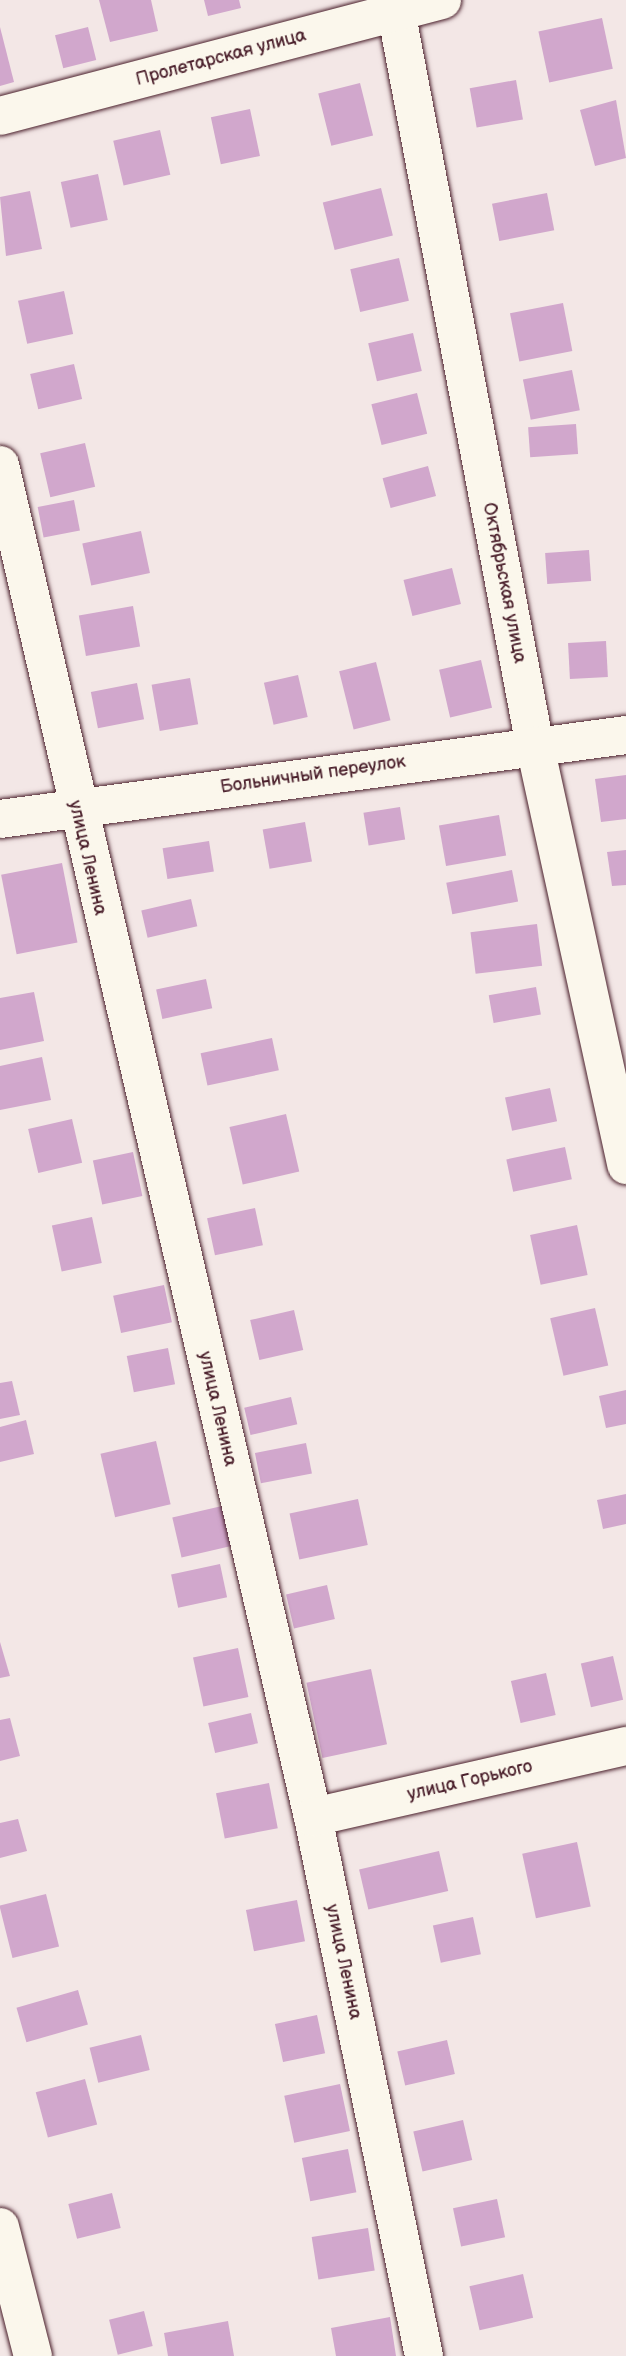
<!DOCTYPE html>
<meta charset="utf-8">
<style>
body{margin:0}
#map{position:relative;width:626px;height:2356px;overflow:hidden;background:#f3e7e6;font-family:"Balsamiq Sans",sans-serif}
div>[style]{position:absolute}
.building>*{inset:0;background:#d1a7cc;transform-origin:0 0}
.roads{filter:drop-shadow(0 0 2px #4a1f2b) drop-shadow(0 0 2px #4a1f2b)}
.minor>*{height:38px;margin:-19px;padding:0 19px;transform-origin:19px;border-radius:19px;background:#fbf7ec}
.secondary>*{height:38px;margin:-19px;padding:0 19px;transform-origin:19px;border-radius:19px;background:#fbf7ec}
span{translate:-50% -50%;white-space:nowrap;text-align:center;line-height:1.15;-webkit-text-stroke:5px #fbf7ec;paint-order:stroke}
.street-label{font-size:18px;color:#4a1f2b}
</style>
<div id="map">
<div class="building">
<div style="clip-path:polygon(99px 0,151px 0,158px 31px,110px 42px)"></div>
<div style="clip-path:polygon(204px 0,239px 0,241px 8px,208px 16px)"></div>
<div style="left:602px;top:18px;width:52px;height:65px;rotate:78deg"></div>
<div style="clip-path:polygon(0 27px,14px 82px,0 86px)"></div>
<div style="left:88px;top:27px;width:34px;height:34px;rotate:76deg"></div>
<div style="left:516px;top:80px;width:40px;height:47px;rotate:80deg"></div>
<div style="left:360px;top:83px;width:54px;height:43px;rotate:76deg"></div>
<div style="clip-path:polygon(616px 100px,626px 158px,595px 166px,580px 110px)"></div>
<div style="left:250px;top:109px;width:48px;height:40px;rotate:78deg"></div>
<div style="left:160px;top:130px;width:46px;height:48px;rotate:77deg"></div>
<div style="left:98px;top:174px;width:47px;height:38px;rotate:78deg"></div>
<div style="left:381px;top:188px;width:49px;height:60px;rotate:76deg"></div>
<div style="clip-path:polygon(30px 191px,42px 249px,6px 256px,0 197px)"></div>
<div style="left:547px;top:193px;width:38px;height:56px;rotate:79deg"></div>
<div style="left:399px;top:258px;width:44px;height:50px;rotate:77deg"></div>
<div style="left:64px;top:291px;width:44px;height:47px;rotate:78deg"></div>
<div style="left:563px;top:303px;width:49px;height:54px;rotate:79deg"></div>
<div style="left:413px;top:333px;width:39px;height:46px;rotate:77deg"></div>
<div style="left:74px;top:364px;width:36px;height:45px;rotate:77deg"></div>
<div style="left:572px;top:370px;width:41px;height:50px;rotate:79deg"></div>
<div style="left:417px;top:393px;width:42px;height:47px;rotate:76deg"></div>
<div style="left:576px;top:424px;width:30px;height:48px;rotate:86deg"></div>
<div style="left:85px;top:443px;width:45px;height:46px;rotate:77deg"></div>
<div style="left:428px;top:466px;width:31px;height:47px;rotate:75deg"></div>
<div style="left:74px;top:500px;width:31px;height:37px;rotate:79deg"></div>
<div style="left:141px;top:531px;width:43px;height:60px;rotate:78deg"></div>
<div style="left:589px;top:550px;width:31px;height:44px;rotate:86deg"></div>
<div style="left:452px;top:568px;width:37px;height:50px;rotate:76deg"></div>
<div style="left:133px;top:606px;width:41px;height:55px;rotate:80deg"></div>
<div style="left:606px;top:641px;width:36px;height:38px;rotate:87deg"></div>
<div style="left:481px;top:660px;width:49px;height:43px;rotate:77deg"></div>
<div style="left:376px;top:662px;width:60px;height:38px;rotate:76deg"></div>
<div style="left:298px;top:675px;width:43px;height:35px;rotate:77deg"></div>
<div style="left:190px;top:678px;width:47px;height:39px;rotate:80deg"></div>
<div style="left:137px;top:683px;width:37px;height:47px;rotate:79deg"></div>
<div style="clip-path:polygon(626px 775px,626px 819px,601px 822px,595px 779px)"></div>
<div style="left:400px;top:807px;width:33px;height:37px;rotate:81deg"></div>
<div style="left:499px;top:815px;width:41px;height:61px;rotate:80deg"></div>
<div style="left:305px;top:822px;width:40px;height:43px;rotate:80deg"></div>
<div style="left:209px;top:841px;width:31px;height:47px;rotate:81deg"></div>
<div style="clip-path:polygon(626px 850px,626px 885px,612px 886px,607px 852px)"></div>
<div style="left:62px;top:863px;width:81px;height:62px;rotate:79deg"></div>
<div style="left:512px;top:870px;width:32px;height:67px;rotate:79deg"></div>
<div style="left:191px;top:899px;width:28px;height:51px;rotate:77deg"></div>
<div style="left:537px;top:924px;width:42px;height:67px;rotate:83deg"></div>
<div style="left:206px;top:979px;width:30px;height:51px;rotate:78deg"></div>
<div style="left:536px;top:987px;width:28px;height:48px;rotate:80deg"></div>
<div style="clip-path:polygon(34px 992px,44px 1041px,0 1050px,0 998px)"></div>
<div style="left:272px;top:1038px;width:33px;height:73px;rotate:78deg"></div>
<div style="clip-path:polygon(42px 1057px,51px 1100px,0 1110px,0 1066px)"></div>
<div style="left:550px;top:1088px;width:34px;height:46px;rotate:78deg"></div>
<div style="left:286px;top:1114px;width:59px;height:58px;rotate:77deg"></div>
<div style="left:72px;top:1119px;width:45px;height:45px;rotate:77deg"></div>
<div style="left:565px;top:1147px;width:33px;height:60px;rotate:78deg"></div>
<div style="left:133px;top:1152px;width:45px;height:41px;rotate:78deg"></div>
<div style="left:255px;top:1208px;width:38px;height:49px;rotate:78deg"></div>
<div style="left:92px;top:1217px;width:47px;height:41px;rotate:78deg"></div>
<div style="left:577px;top:1225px;width:51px;height:48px;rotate:78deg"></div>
<div style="left:164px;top:1285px;width:38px;height:52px;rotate:78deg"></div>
<div style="left:595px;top:1308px;width:59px;height:46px;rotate:77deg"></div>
<div style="left:294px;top:1310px;width:41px;height:45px;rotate:77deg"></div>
<div style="left:168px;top:1348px;width:37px;height:42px;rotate:79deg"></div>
<div style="clip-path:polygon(12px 1381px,20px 1415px,0 1419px,0 1383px)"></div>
<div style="clip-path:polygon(626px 1390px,626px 1424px,606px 1428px,599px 1396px)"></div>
<div style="left:291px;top:1397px;width:28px;height:48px;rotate:77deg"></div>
<div style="clip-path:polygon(26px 1420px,34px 1454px,0 1462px,0 1427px)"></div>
<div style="left:156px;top:1441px;width:65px;height:57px;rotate:77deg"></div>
<div style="left:306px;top:1443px;width:31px;height:52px;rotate:79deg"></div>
<div style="clip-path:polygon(626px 1494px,626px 1524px,603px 1529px,597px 1500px)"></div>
<div style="left:358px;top:1499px;width:47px;height:70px;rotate:78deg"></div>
<div style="left:222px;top:1506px;width:41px;height:51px;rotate:77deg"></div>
<div style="left:220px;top:1564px;width:34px;height:50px;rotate:78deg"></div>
<div style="left:327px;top:1585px;width:35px;height:42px;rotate:77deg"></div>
<div style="clip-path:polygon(0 1642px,10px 1676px,0 1678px)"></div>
<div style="left:238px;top:1648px;width:50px;height:46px;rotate:78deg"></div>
<div style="left:613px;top:1656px;width:45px;height:33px;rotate:77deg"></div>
<div style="left:371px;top:1669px;width:77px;height:66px;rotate:78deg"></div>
<div style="left:546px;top:1673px;width:43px;height:36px;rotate:77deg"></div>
<div style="left:251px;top:1713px;width:31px;height:44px;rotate:77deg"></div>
<div style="clip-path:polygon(10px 1718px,20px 1756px,0 1761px,0 1720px)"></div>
<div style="left:269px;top:1783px;width:46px;height:54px;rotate:79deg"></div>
<div style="clip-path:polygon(18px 1819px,27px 1851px,0 1858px,0 1823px)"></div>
<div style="left:577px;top:1842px;width:66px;height:56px;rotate:78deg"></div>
<div style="left:439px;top:1851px;width:41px;height:82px;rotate:77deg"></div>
<div style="left:46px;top:1894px;width:54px;height:48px;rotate:76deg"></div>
<div style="left:297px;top:1900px;width:42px;height:52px;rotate:79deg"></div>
<div style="left:473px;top:1917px;width:38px;height:41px;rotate:78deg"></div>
<div style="left:78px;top:1990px;width:36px;height:64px;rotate:74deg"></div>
<div style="left:317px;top:2015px;width:39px;height:43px;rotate:78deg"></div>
<div style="left:141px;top:2035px;width:36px;height:53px;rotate:76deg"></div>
<div style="left:447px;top:2040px;width:35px;height:51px;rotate:77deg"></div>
<div style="left:85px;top:2079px;width:47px;height:51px;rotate:75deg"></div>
<div style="left:340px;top:2084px;width:48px;height:57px;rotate:78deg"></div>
<div style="left:463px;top:2120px;width:41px;height:51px;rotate:77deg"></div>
<div style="left:348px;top:2149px;width:44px;height:47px;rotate:79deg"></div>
<div style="left:112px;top:2193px;width:36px;height:45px;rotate:76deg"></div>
<div style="left:497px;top:2199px;width:39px;height:45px;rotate:78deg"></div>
<div style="left:368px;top:2228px;width:43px;height:57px;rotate:81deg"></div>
<div style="left:523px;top:2274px;width:45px;height:55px;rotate:77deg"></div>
<div style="left:144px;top:2311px;width:36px;height:36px;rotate:76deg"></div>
<div style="clip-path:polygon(390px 2317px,396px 2356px,336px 2356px,331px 2328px)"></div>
<div style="clip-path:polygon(228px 2321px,234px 2356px,168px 2356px,164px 2333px)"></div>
</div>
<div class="roads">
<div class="minor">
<div style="left:394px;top:0;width:759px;rotate:79.3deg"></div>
<div style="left:535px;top:746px;width:429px;rotate:77.7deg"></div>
<div style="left:0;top:116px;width:457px;rotate:-14.7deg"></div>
<div style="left:0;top:465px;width:1388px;rotate:76.97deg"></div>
<div style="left:313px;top:1817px;width:550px;rotate:78.36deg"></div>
<div style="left:0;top:819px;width:632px;rotate:-7.64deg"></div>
<div style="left:313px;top:1817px;width:321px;rotate:-12.8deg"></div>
</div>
<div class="secondary">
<div style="left:0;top:2227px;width:133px;rotate:75.7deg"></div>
</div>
</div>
<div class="street-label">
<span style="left:221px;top:58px;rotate:-15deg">Пролетарская улица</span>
<span style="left:504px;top:583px;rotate:79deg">Октябрьская улица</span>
<span style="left:313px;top:775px;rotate:-8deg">Больничный переулок</span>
<span style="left:87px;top:858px;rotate:77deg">улица Ленина</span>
<span style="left:217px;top:1409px;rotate:77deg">улица Ленина</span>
<span style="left:470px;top:1781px;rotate:-13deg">улица Горького</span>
<span style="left:343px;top:1962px;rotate:78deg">улица Ленина</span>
</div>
</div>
